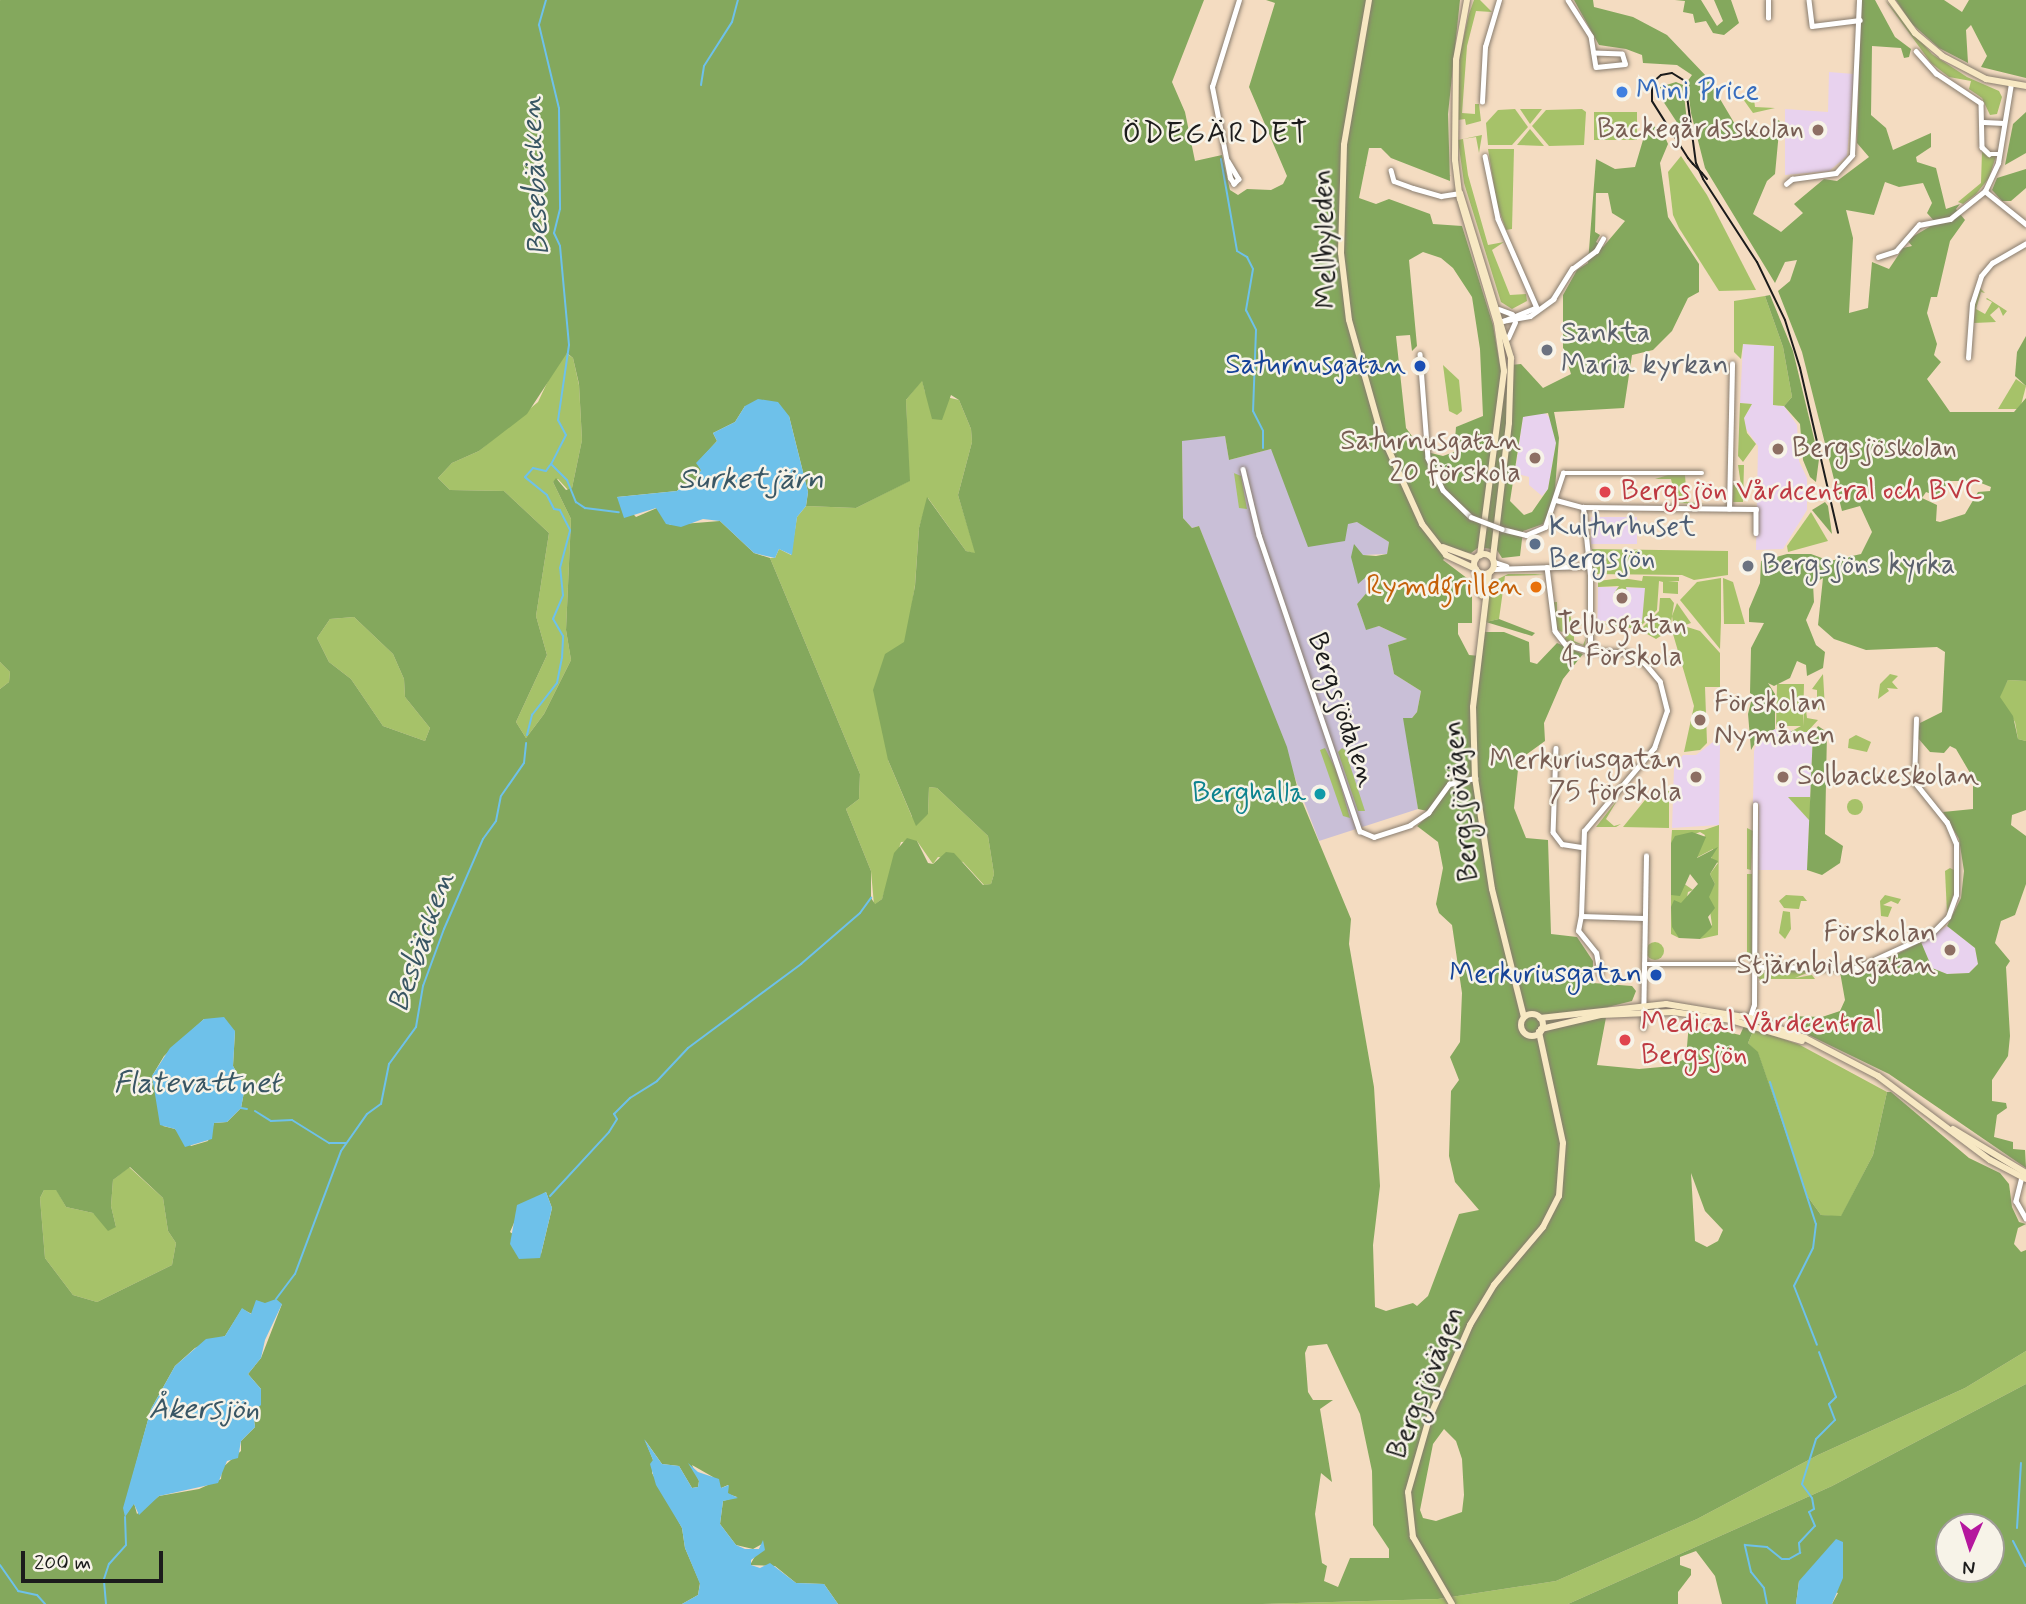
<!DOCTYPE html>
<meta charset="utf-8">
<style>
body{margin:0}
#map{position:relative;width:2026px;height:1604px;overflow:hidden;background:#f4dcc1;font-family:Mynerve,sans-serif}
div>[style]{position:absolute}
.built>*{inset:0;background:#e8d2ee;transform-origin:0 0}
.industrial>*{inset:0;background:#c9bfd7}
.green>*{inset:0;background:#a6c269;transform-origin:0 0}
.round{border-radius:50%}
.forest>*{inset:0;background:#84a85d}
.water>*{inset:0;background:#6ec1ea}
.stream>*{height:2px;margin:-1px;padding:0 1px;transform-origin:1px;border-radius:1px;background:#6ec1ea}
.roads{filter:drop-shadow(0 0 2px #887c6e) drop-shadow(0 0 2px #887c6e)}
.street>*{height:4.5px;margin:-2.25px;padding:0 2.25px;transform-origin:2.25px;border-radius:2.25px;background:#fff}
.secondary>*{height:6px;margin:-3px;padding:0 3px;transform-origin:3px;border-radius:3px;background:#f7e8c3}
.secondary>.ring{margin:-3px;padding:0;box-sizing:content-box;background:none;border:6px solid #f7e8c3;border-radius:50%}
.tram>*{height:2px;margin:-1px;padding:0 1px;transform-origin:1px;border-radius:1px;background:#1c1c1c}
.bridges{filter:drop-shadow(0 0 2px #887c6e) drop-shadow(0 0 2px #887c6e)}
.street-bridge>*{height:4.5px;margin:-2.25px;padding:0 2.25px;transform-origin:2.25px;border-radius:2.25px;background:#fff}
.dots>*{width:19px;height:19px;translate:-50% -50%;box-sizing:border-box;border:4px solid #f7f3e8;border-radius:50%}
span{translate:-50% -50%;white-space:nowrap;text-align:center;line-height:1.15;-webkit-text-stroke:5px #f7f3e8;paint-order:stroke}
.shop-label{font-size:28px;color:#366cbe}
.left{translate:0 -50%;text-align:left}
.education-label{font-size:28px;color:#785e54}
.right{translate:-100% -50%;text-align:right}
.street-label{font-size:28px;color:#1c1c1c}
.worship-label{font-size:28px;color:#5b616d}
.transit-label{font-size:28px;color:#164399}
.health-label{font-size:28px;color:#be3a42}
.service-label{font-size:28px;color:#4e5e75}
.food-label{font-size:28px;color:#c56008}
.culture-label{font-size:28px;color:#0d838f}
.neighbourhood-label{font-size:30px;color:#1c1c1c;letter-spacing:2px}
.water-label{font-size:30px;color:#395664;font-style:italic}
.north{position:absolute;left:1935px;top:1513px;width:70px;height:70px;box-sizing:border-box;background:#f7f3e8;border:2px solid #9f9d96;border-radius:50%;rotate:183deg;font-size:19px;font-weight:700;line-height:28px;text-align:center;color:#1c1c1c}
.north::after{content:'';display:block;margin:auto;width:24px;height:32px;background:#b5179e;clip-path:polygon(50% 0,100% 100%,50% 72%,0 100%)}
.scale{position:absolute;left:21px;top:1551px;width:142px;height:32px;box-sizing:border-box;border:4px solid #1c1c1c;border-top:0;padding-left:9px;font-size:21px;line-height:24px;white-space:nowrap;color:#1c1c1c;-webkit-text-stroke:5px #f7f3e8;paint-order:stroke}
</style>
<div id="map">
<div class="built">
<div style="clip-path:polygon(1829px 72px,1854px 74px,1847px 156px,1829px 171px,1785px 175px,1785px 109px,1828px 112px)"></div>
<div style="clip-path:polygon(1743px 344px,1774px 346px,1773px 405px,1784px 406px,1797px 425px,1799px 461px,1807px 478px,1807px 510px,1783px 549px,1756px 550px,1758px 446px,1746px 429px,1744px 418px,1752px 404px,1740px 403px)"></div>
<div style="clip-path:polygon(1544px 412px,1554px 422px,1556px 443px,1548px 489px,1542px 496px,1529px 485px,1529px 477px,1515px 473px,1523px 417px)"></div>
<div style="left:1591px;top:517px;width:46px;height:27px"></div>
<div style="left:1598px;top:587px;width:47px;height:34px;rotate:1deg"></div>
<div style="clip-path:polygon(1775px 729px,1813px 733px,1807px 870px,1758px 870px,1759px 804px,1753px 803px,1754px 751px,1758px 738px)"></div>
<div style="clip-path:polygon(1713px 742px,1720px 743px,1719px 825px,1672px 828px,1674px 768px,1683px 755px,1696px 755px)"></div>
<div style="clip-path:polygon(1947px 926px,1975px 948px,1978px 964px,1969px 973px,1947px 974px,1932px 968px,1925px 952px,1921px 942px)"></div>
</div>
<div class="industrial">
<div style="clip-path:polygon(1225px 436px,1229px 460px,1271px 449px,1348px 523px,1358px 522px,1389px 542px,1387px 554px,1363px 555px,1369px 590px,1357px 604px,1366px 629px,1379px 626px,1407px 639px,1388px 645px,1394px 674px,1421px 691px,1417px 712px,1412px 718px,1404px 718px,1418px 809px,1319px 841px,1199px 526px,1192px 528px,1183px 518px,1182px 440px)"></div>
</div>
<div class="green">
<div style="clip-path:polygon(1480px 0,1492px 12px,1476px 11px,1467px 46px,1462px 113px,1475px 114px,1475px 104px,1479px 104px,1481px 121px,1466px 125px,1465px 119px,1458px 120px,1460px 54px,1469px 14px,1474px 0)"></div>
<div style="clip-path:polygon(1885px 0,1932px 54px,1967px 77px,1999px 91px,2002px 97px,1997px 114px,1990px 115px,1982px 98px,1969px 89px,1971px 81px,1949px 77px,1931px 63px)"></div>
<div style="clip-path:polygon(1743px 99px,1754px 99px,1755px 107px,1775px 108px,1753px 113px)"></div>
<div style="clip-path:polygon(1515px 109px,1528px 127px,1512px 145px,1488px 145px,1486px 123px,1498px 110px)"></div>
<div style="clip-path:polygon(1520px 109px,1542px 109px,1530px 124px)"></div>
<div style="clip-path:polygon(1582px 109px,1586px 112px,1584px 145px,1549px 146px,1532px 126px,1546px 110px)"></div>
<div style="left:1594px;top:112px;width:43px;height:28px"></div>
<div style="clip-path:polygon(1530px 129px,1544px 146px,1517px 145px)"></div>
<div style="clip-path:polygon(1482px 135px,1479px 153px,1476px 137px,1463px 139px,1468px 175px,1488px 245px,1504px 242px,1492px 250px,1510px 295px,1526px 294px,1527px 301px,1512px 309px,1501px 302px,1464px 183px,1458px 140px)"></div>
<div style="clip-path:polygon(1488px 149px,1514px 149px,1512px 229px,1506px 230px,1497px 204px)"></div>
<div style="clip-path:polygon(1982px 152px,1996px 156px,1989px 178px,1976px 194px,1963px 204px,1958px 202px,1981px 183px)"></div>
<div style="clip-path:polygon(1681px 156px,1707px 195px,1756px 290px,1719px 291px,1679px 228px,1673px 215px,1668px 172px)"></div>
<div style="clip-path:polygon(1980px 288px,1985px 293px,1981px 292px,1976px 309px,1985px 314px,1992px 302px,1986px 299px,1987px 298px,2007px 311px,2003px 316px,1999px 307px,1990px 315px,1996px 322px,1974px 323px,1975px 302px)"></div>
<div style="clip-path:polygon(1765px 296px,1783px 347px,1792px 397px,1784px 406px,1773px 405px,1774px 346px,1743px 344px,1741px 359px,1734px 352px,1734px 301px)"></div>
<div style="clip-path:polygon(566px 353px,573px 358px,579px 385px,582px 440px,572px 488px,569px 491px,558px 479px,553px 482px,571px 519px,566px 630px,571px 660px,544px 714px,526px 738px,516px 722px,547px 655px,536px 616px,549px 533px,504px 491px,450px 490px,438px 478px,452px 463px,479px 451px,538px 402px,557px 362px)"></div>
<div style="clip-path:polygon(1443px 365px,1459px 380px,1462px 411px,1457px 415px,1449px 411px)"></div>
<div style="clip-path:polygon(2016px 379px,2026px 386px,2020px 409px,1998px 409px)"></div>
<div style="clip-path:polygon(922px 380px,925px 392px,959px 400px,971px 429px,972px 442px,958px 495px,976px 554px,966px 551px,928px 498px,919px 528px,915px 585px,888px 760px,912px 817px,928px 814px,929px 787px,937px 788px,988px 836px,994px 874px,991px 884px,984px 885px,963px 862px,938px 857px,933px 864px,917px 841px,901px 842px,882px 899px,874px 905px,871px 871px,846px 809px,859px 799px,860px 774px,770px 558px,775px 558px,779px 549px,791px 555px,797px 517px,806px 506px,856px 508px,909px 481px,906px 400px)"></div>
<div style="clip-path:polygon(1740px 403px,1752px 404px,1744px 418px,1747px 433px,1756px 444px,1743px 462px,1738px 456px)"></div>
<div style="clip-path:polygon(1738px 465px,1744px 465px,1743px 502px,1733px 502px,1733px 485px,1741px 485px)"></div>
<div style="clip-path:polygon(1229px 471px,1241px 476px,1247px 509px,1239px 508px,1234px 473px)"></div>
<div style="clip-path:polygon(1668px 475px,1685px 475px,1687px 502px,1705px 504px,1676px 503px,1671px 479px,1655px 479px)"></div>
<div style="clip-path:polygon(1811px 512px,1828px 541px,1788px 552px,1787px 546px)"></div>
<div style="clip-path:polygon(1592px 549px,1728px 551px,1728px 575px,1694px 580px,1682px 575px,1592px 574px)"></div>
<div style="clip-path:polygon(1508px 574px,1535px 574px,1544px 575px,1505px 576px,1499px 619px,1486px 622px,1488px 584px)"></div>
<div style="clip-path:polygon(1643px 576px,1679px 577px,1679px 581px,1668px 582px,1678px 582px,1678px 594px,1663px 593px,1663px 582px,1659px 581px,1657px 610px,1638px 629px,1598px 624px,1642px 622px,1645px 588px,1626px 587px,1628px 598px,1614px 593px,1619px 586px,1598px 587px,1598px 581px,1622px 578px,1642px 581px)"></div>
<div style="clip-path:polygon(1721px 578px,1721px 621px,1720px 649px,1680px 600px,1697px 582px)"></div>
<div style="clip-path:polygon(1723px 578px,1733px 582px,1745px 624px,1724px 624px)"></div>
<div style="clip-path:polygon(1660px 598px,1670px 598px,1674px 603px,1670px 630px,1656px 639px,1640px 630px,1659px 611px)"></div>
<div style="clip-path:polygon(1552px 602px,1557px 602px,1557px 612px,1570px 613px,1572px 624px,1562px 632px,1557px 630px)"></div>
<div style="clip-path:polygon(1677px 603px,1691px 623px,1674px 629px,1672px 616px)"></div>
<div style="clip-path:polygon(354px 617px,393px 654px,404px 679px,405px 697px,430px 728px,425px 741px,383px 726px,351px 679px,329px 662px,317px 638px,330px 619px)"></div>
<div style="clip-path:polygon(1585px 623px,1574px 630px,1574px 641px,1583px 645px,1586px 638px,1585px 646px,1564px 640px,1570px 629px)"></div>
<div style="clip-path:polygon(1684px 626px,1700px 631px,1720px 653px,1720px 687px,1705px 687px,1707px 743px,1700px 750px,1684px 752px,1694px 706px,1673px 634px)"></div>
<div style="clip-path:polygon(0 662px,10px 672px,9px 682px,0 689px)"></div>
<div style="clip-path:polygon(1823px 674px,1825px 709px,1819px 706px,1819px 710px,1812px 704px,1817px 702px,1817px 690px,1812px 689px)"></div>
<div style="clip-path:polygon(1890px 674px,1898px 676px,1892px 682px,1898px 689px,1887px 688px,1889px 691px,1878px 699px,1880px 684px)"></div>
<div style="clip-path:polygon(2008px 680px,2026px 681px,2026px 741px,2018px 739px,2015px 722px,1999px 697px)"></div>
<div style="clip-path:polygon(1777px 684px,1804px 684px,1803px 726px,1805px 702px,1807px 718px,1818px 720px,1807px 732px,1790px 732px,1801px 726px,1776px 726px)"></div>
<div style="clip-path:polygon(1856px 735px,1871px 742px,1867px 752px,1848px 748px,1849px 739px)"></div>
<div style="clip-path:polygon(1325px 748px,1336px 770px,1350px 818px,1343px 816px,1320px 750px)"></div>
<div style="clip-path:polygon(1342px 748px,1345px 750px,1365px 811px,1358px 811px,1338px 752px)"></div>
<div style="clip-path:polygon(1654px 789px,1669px 791px,1669px 828px,1623px 827px)"></div>
<div style="clip-path:polygon(1788px 797px,1810px 797px,1810px 820px,1809px 820px)"></div>
<div style="clip-path:polygon(1618px 799px,1606px 819px,1614px 826px,1621px 824px,1616px 827px,1596px 827px)"></div>
<div class="round" style="left:1847px;top:799px;width:16px;height:16px"></div>
<div style="clip-path:polygon(1719px 825px,1718px 935px,1700px 939px,1712px 925px,1708px 897px,1715px 884px,1710px 874px,1718px 863px,1711px 860px,1713px 849px,1696px 858px,1705px 835px,1700px 832px,1671px 843px,1672px 830px,1704px 830px)"></div>
<div style="clip-path:polygon(1747px 828px,1753px 831px,1751px 870px,1747px 869px)"></div>
<div style="clip-path:polygon(1950px 868px,1954px 870px,1954px 893px,1947px 913px,1945px 871px)"></div>
<div style="left:1752px;top:874px;width:87px;height:5px;rotate:90deg"></div>
<div style="clip-path:polygon(1683px 883px,1693px 890px,1688px 892px,1679px 938px,1671px 934px,1671px 895px)"></div>
<div style="clip-path:polygon(1786px 895px,1803px 896px,1807px 901px,1801px 901px,1799px 909px,1784px 908px,1779px 901px)"></div>
<div style="clip-path:polygon(1885px 895px,1901px 899px,1898px 904px,1891px 901px,1883px 905px,1892px 907px,1888px 917px,1881px 916px,1880px 901px)"></div>
<div style="clip-path:polygon(1783px 911px,1790px 912px,1791px 929px,1785px 939px,1779px 933px)"></div>
<div class="round" style="left:1646px;top:942px;width:18px;height:18px"></div>
<div style="clip-path:polygon(1767px 970px,1814px 970px,1795px 978px,1812px 975px,1815px 979px,1768px 979px,1764px 985px,1758px 977px)"></div>
<div style="clip-path:polygon(1754px 1029px,1800px 1045px,1887px 1092px,1873px 1155px,1841px 1217px,1821px 1215px,1808px 1197px,1758px 1053px,1748px 1043px)"></div>
<div style="clip-path:polygon(129px 1167px,163px 1198px,168px 1231px,176px 1243px,172px 1265px,97px 1302px,73px 1295px,45px 1258px,40px 1198px,44px 1190px,56px 1189px,66px 1207px,93px 1213px,116px 1227px,111px 1206px,113px 1180px)"></div>
<div style="clip-path:polygon(2026px 1351px,2026px 1384px,1832px 1486px,1568px 1604px,1262px 1604px,1438px 1599px,1556px 1581px,1697px 1519px,1818px 1455px,1965px 1388px)"></div>
</div>
<div class="forest">
<div style="clip-path:polygon(evenodd,0 0,1204px 0,1172px 82px,1185px 112px,1195px 161px,1222px 155px,1230px 190px,1238px 195px,1247px 189px,1271px 190px,1283px 184px,1287px 176px,1249px 87px,1275px 3px,1266px 0,1460px 0,1448px 114px,1450px 181px,1391px 158px,1381px 148px,1369px 148px,1359px 198px,1376px 204px,1389px 199px,1430px 214px,1433px 224px,1462px 226px,1493px 325px,1500px 366px,1521px 364px,1543px 388px,1571px 374px,1563px 348px,1563px 295px,1577px 270px,1588px 263px,1596px 159px,1615px 169px,1635px 167px,1643px 140px,1653px 126px,1662px 130px,1668px 144px,1660px 163px,1668px 217px,1699px 264px,1699px 292px,1688px 298px,1672px 331px,1653px 350px,1632px 355px,1624px 408px,1554px 412px,1559px 438px,1554px 502px,1543px 524px,1523px 531px,1520px 556px,1502px 558px,1497px 550px,1479px 547px,1471px 553px,1451px 551px,1443px 560px,1472px 582px,1472px 623px,1458px 623px,1458px 634px,1469px 655px,1480px 656px,1483px 632px,1504px 632px,1529px 642px,1530px 662px,1537px 664px,1557px 643px,1583px 654px,1563px 679px,1544px 723px,1545px 741px,1519px 760px,1514px 808px,1526px 838px,1548px 840px,1551px 934px,1577px 937px,1593px 961px,1593px 983px,1632px 986px,1636px 991px,1632px 1001px,1608px 1007px,1597px 1065px,1639px 1069px,1672px 1066px,1686px 1058px,1689px 1023px,1740px 1035px,1744px 1026px,1754px 1029px,1748px 1043px,1758px 1052px,1808px 1197px,1821px 1215px,1841px 1216px,1873px 1155px,1887px 1092px,1891px 1092px,1969px 1158px,2000px 1173px,2009px 1184px,2012px 1207px,2019px 1222px,2026px 1224px,2018px 1228px,2014px 1244px,2021px 1252px,2026px 1250px,2026px 1351px,1965px 1388px,1818px 1455px,1697px 1519px,1556px 1581px,1438px 1599px,1262px 1604px,838px 1604px,824px 1584px,796px 1583px,775px 1566px,750px 1565px,762px 1544px,753px 1549px,736px 1545px,720px 1524px,723px 1501px,737px 1497px,728px 1494px,728px 1485px,721px 1488px,713px 1477px,692px 1465px,699px 1481px,698px 1487px,692px 1488px,679px 1466px,662px 1464px,645px 1440px,653px 1460px,652px 1473px,682px 1528px,685px 1548px,700px 1583px,698px 1595px,682px 1604px,0 1604px,0 689px,9px 682px,10px 672px,0 662px,0 0,1596px 193px,1608px 193px,1612px 213px,1625px 221px,1603px 247px,1596px 242px,1600px 235px,1595px 232px,1596px 193px,0 0,1423px 252px,1441px 258px,1453px 268px,1472px 297px,1480px 349px,1483px 416px,1456px 427px,1454px 452px,1443px 456px,1423px 451px,1406px 428px,1396px 336px,1410px 335px,1412px 351px,1417px 346px,1409px 260px,1423px 252px,0 0,567px 353px,573px 358px,579px 384px,582px 440px,572px 488px,566px 490px,556px 478px,553px 482px,571px 519px,566px 630px,571px 660px,544px 714px,526px 738px,516px 722px,547px 655px,536px 616px,549px 533px,504px 491px,450px 490px,438px 478px,452px 463px,479px 451px,527px 414px,567px 353px,0 0,922px 381px,932px 419px,942px 420px,951px 395px,959px 400px,971px 429px,972px 442px,958px 495px,975px 553px,966px 551px,927px 497px,919px 528px,915px 586px,904px 642px,885px 654px,873px 690px,888px 760px,916px 826px,928px 814px,929px 787px,937px 788px,988px 836px,994px 874px,991px 884px,983px 885px,954px 853px,946px 852px,933px 864px,928px 863px,917px 841px,907px 838px,894px 853px,882px 899px,875px 904px,871px 898px,871px 871px,846px 809px,859px 799px,860px 774px,770px 558px,754px 553px,720px 521px,670px 525px,657px 508px,636px 517px,617px 497px,677px 491px,682px 485px,695px 484px,701px 470px,697px 463px,717px 441px,713px 433px,735px 422px,745px 406px,789px 416px,808px 492px,806px 506px,856px 508px,910px 481px,906px 400px,922px 381px,0 0,1548px 413px,1556px 443px,1548px 489px,1532px 512px,1524px 515px,1510px 501px,1523px 417px,1548px 413px,0 0,1225px 436px,1229px 460px,1271px 449px,1308px 547px,1345px 541px,1348px 524px,1357px 522px,1389px 542px,1387px 554px,1376px 556px,1363px 555px,1354px 544px,1351px 557px,1358px 584px,1366px 577px,1369px 590px,1357px 604px,1366px 630px,1379px 626px,1407px 639px,1388px 645px,1394px 674px,1421px 691px,1417px 712px,1412px 718px,1403px 718px,1418px 809px,1432px 812px,1417px 826px,1438px 842px,1443px 868px,1436px 904px,1439px 913px,1452px 925px,1462px 993px,1460px 1042px,1450px 1057px,1459px 1080px,1451px 1091px,1449px 1156px,1455px 1182px,1479px 1210px,1459px 1214px,1428px 1296px,1417px 1306px,1413px 1303px,1386px 1311px,1375px 1307px,1373px 1245px,1380px 1186px,1374px 1087px,1349px 944px,1351px 919px,1299px 794px,1287px 747px,1199px 526px,1192px 528px,1183px 518px,1182px 441px,1225px 436px,0 0,354px 617px,393px 654px,404px 679px,405px 697px,430px 728px,425px 741px,383px 726px,351px 679px,329px 662px,317px 638px,330px 619px,354px 617px,0 0,204px 1019px,235px 1031px,233px 1066px,245px 1087px,241px 1108px,227px 1122px,214px 1123px,208px 1141px,191px 1146px,175px 1129px,163px 1126px,152px 1076px,164px 1056px,204px 1019px,0 0,130px 1167px,163px 1198px,168px 1231px,176px 1243px,172px 1265px,97px 1302px,73px 1295px,45px 1258px,40px 1198px,44px 1190px,56px 1190px,66px 1207px,93px 1213px,108px 1231px,116px 1227px,111px 1206px,113px 1180px,130px 1167px,0 0,1691px 1173px,1705px 1211px,1723px 1230px,1718px 1241px,1707px 1247px,1695px 1241px,1691px 1173px,0 0,546px 1192px,552px 1208px,541px 1254px,510px 1232px,521px 1207px,546px 1192px,0 0,282px 1304px,261px 1358px,248px 1374px,261px 1389px,253px 1412px,255px 1427px,241px 1441px,241px 1451px,222px 1468px,221px 1479px,199px 1489px,159px 1496px,137px 1514px,134px 1503px,127px 1513px,124px 1508px,151px 1409px,175px 1366px,195px 1348px,225px 1336px,242px 1309px,252px 1314px,282px 1304px,0 0,1327px 1344px,1360px 1414px,1372px 1471px,1373px 1525px,1389px 1549px,1389px 1558px,1350px 1558px,1338px 1587px,1324px 1581px,1327px 1566px,1322px 1563px,1315px 1514px,1321px 1473px,1332px 1482px,1320px 1409px,1333px 1400px,1313px 1400px,1308px 1392px,1305px 1353px,1308px 1346px,1327px 1344px,0 0,1444px 1429px,1456px 1441px,1462px 1459px,1464px 1495px,1462px 1512px,1436px 1521px,1423px 1518px,1420px 1510px,1433px 1444px,1444px 1429px)"></div>
<div style="clip-path:polygon(evenodd,1574px 0,1593px 0,1594px 7px,1633px 17px,1667px 35px,1707px 77px,1739px 131px,1767px 133px,1775px 119px,1780px 121px,1775px 174px,1767px 181px,1753px 214px,1781px 232px,1803px 213px,1794px 204px,1824px 179px,1837px 181px,1869px 157px,1857px 143px,1861px 0,1875px 0,1895px 37px,1911px 49px,1909px 57px,1904px 58px,1901px 48px,1872px 46px,1871px 115px,1886px 128px,1893px 150px,1931px 133px,1931px 147px,1916px 157px,1917px 162px,1936px 168px,1946px 209px,1960px 204px,1956px 209px,1965px 220px,1950px 241px,1937px 297px,1931px 297px,1927px 313px,1937px 344px,1934px 355px,1941px 362px,1927px 379px,1950px 412px,2014px 412px,2026px 398px,2026px 681px,2008px 680px,2000px 697px,2013px 716px,2018px 739px,2026px 741px,2026px 810px,2012px 815px,2011px 825px,2026px 836px,2026px 884px,2015px 915px,2001px 921px,1995px 943px,2010px 961px,2006px 967px,2010px 1036px,2008px 1056px,1992px 1080px,1992px 1101px,2006px 1103px,2007px 1108px,1997px 1115px,1994px 1137px,2013px 1142px,2013px 1149px,2025px 1150px,2026px 1168px,1889px 1074px,1786px 1024px,1789px 1016px,1822px 1017px,1840px 1011px,1845px 1000px,1840px 972px,1879px 963px,1921px 942px,1932px 968px,1947px 974px,1969px 973px,1978px 964px,1975px 948px,1947px 926px,1961px 898px,1964px 871px,1959px 839px,1943px 812px,1973px 809px,1973px 778px,1956px 749px,1950px 746px,1944px 753px,1930px 752px,1917px 737px,1920px 723px,1942px 712px,1945px 652px,1937px 647px,1866px 650px,1834px 639px,1818px 625px,1823px 578px,1813px 584px,1814px 602px,1806px 620px,1816px 645px,1825px 652px,1823px 668px,1807px 676px,1806px 665px,1797px 661px,1790px 678px,1774px 686px,1768px 683px,1775px 694px,1775px 729px,1758px 738px,1751px 750px,1748px 714px,1751px 702px,1758px 698px,1750px 693px,1751px 648px,1764px 623px,1749px 622px,1749px 609px,1760px 583px,1761px 561px,1787px 554px,1811px 554px,1830px 561px,1861px 554px,1872px 532px,1860px 506px,1842px 511px,1802px 352px,1778px 291px,1790px 281px,1797px 260px,1785px 262px,1775px 283px,1705px 168px,1691px 113px,1687px 82px,1692px 75px,1677px 65px,1643px 63px,1642px 55px,1626px 49px,1599px 45px,1574px 0,1885px 182px,1899px 187px,1923px 183px,1932px 203px,1927px 213px,1936px 223px,1907px 240px,1912px 246px,1903px 248px,1889px 269px,1872px 262px,1868px 308px,1849px 313px,1853px 238px,1846px 210px,1874px 215px,1885px 182px,1574px 0,1950px 481px,1976px 481px,1991px 487px,1990px 491px,1978px 492px,1965px 514px,1940px 522px,1936px 521px,1937px 505px,1922px 498px,1926px 492px,1937px 496px,1950px 481px)"></div>
<div style="clip-path:polygon(1675px 0,1701px 0,1717px 26px,1723px 21px,1714px 0,1731px 0,1739px 23px,1724px 35px,1713px 33px,1706px 21px,1695px 23px,1693px 14px,1683px 12px,1685px 1px)"></div>
<div style="clip-path:polygon(1896px 0,1944px 0,1962px 12px,1969px 0,2026px 0,2026px 78px,1981px 67px,1987px 56px,1971px 25px,1966px 30px,1968px 63px,1939px 48px,1911px 23px)"></div>
<div style="clip-path:polygon(1676px 82px,1683px 85px,1687px 122px,1680px 127px,1659px 95px,1660px 87px)"></div>
<div style="clip-path:polygon(2026px 112px,2026px 153px,2005px 165px,2013px 124px)"></div>
<div style="clip-path:polygon(2026px 169px,2026px 188px,2011px 201px,2002px 201px,1992px 190px,1997px 178px)"></div>
<div style="clip-path:polygon(1770px 295px,1793px 351px,1819px 459px,1816px 482px,1810px 477px,1803px 460px,1800px 424px,1784px 406px,1792px 397px,1783px 347px,1765px 296px)"></div>
<div style="clip-path:polygon(2026px 336px,2026px 386px,2015px 376px,2017px 352px)"></div>
<div style="clip-path:polygon(1825px 502px,1828px 506px,1832px 534px,1812px 510px)"></div>
<div style="clip-path:polygon(1499px 619px,1535px 633px,1532px 636px,1486px 622px)"></div>
<div style="clip-path:polygon(1818px 726px,1827px 732px,1825px 834px,1843px 846px,1840px 863px,1822px 875px,1807px 870px,1813px 733px)"></div>
<div style="clip-path:polygon(1692px 832px,1706px 837px,1697px 858px,1718px 847px,1711px 858px,1718px 861px,1710px 874px,1715px 884px,1709px 897px,1715px 908px,1708px 917px,1712px 927px,1700px 939px,1679px 938px,1672px 927px,1671px 907px,1674px 900px,1681px 903px,1698px 884px,1690px 874px,1680px 896px,1671px 895px,1671px 843px,1675px 836px)"></div>
<div style="clip-path:polygon(evenodd,2026px 1384px,2026px 1604px,1832px 1604px,1838px 1593px,1799px 1581px,1796px 1604px,1722px 1604px,1715px 1576px,1696px 1551px,1680px 1557px,1680px 1565px,1691px 1569px,1691px 1575px,1678px 1592px,1678px 1604px,1568px 1604px,1832px 1486px,2026px 1384px,1949px 1527px,1991px 1527px,1991px 1569px,1949px 1569px,1949px 1527px)"></div>
</div>
<div class="water">
<div style="clip-path:polygon(758px 399px,778px 402px,789px 416px,808px 492px,806px 506px,797px 517px,792px 555px,779px 549px,775px 558px,754px 553px,720px 521px,703px 519px,681px 527px,666px 524px,656px 508px,624px 518px,617px 497px,677px 491px,686px 484px,695px 484px,701px 470px,696px 463px,717px 441px,713px 433px,735px 422px,745px 406px)"></div>
<div style="clip-path:polygon(224px 1017px,235px 1031px,233px 1066px,245px 1087px,241px 1108px,227px 1122px,214px 1123px,212px 1139px,185px 1147px,175px 1129px,160px 1125px,152px 1076px,170px 1048px,204px 1019px)"></div>
<div style="clip-path:polygon(546px 1192px,552px 1208px,540px 1258px,519px 1259px,510px 1244px,517px 1205px)"></div>
<div style="clip-path:polygon(276px 1299px,282px 1304px,265px 1340px,261px 1358px,248px 1374px,261px 1389px,261px 1405px,253px 1412px,255px 1427px,241px 1441px,238px 1458px,227px 1461px,218px 1483px,159px 1496px,139px 1515px,134px 1504px,125px 1517px,123px 1508px,151px 1409px,175px 1366px,206px 1339px,225px 1336px,242px 1308px,251px 1314px,256px 1300px,265px 1303px)"></div>
<div style="clip-path:polygon(644px 1439px,662px 1464px,679px 1466px,692px 1488px,698px 1487px,699px 1481px,688px 1463px,698px 1472px,719px 1479px,721px 1488px,729px 1485px,728px 1493px,738px 1498px,723px 1501px,720px 1524px,736px 1545px,745px 1549px,759px 1549px,763px 1540px,765px 1550px,751px 1560px,751px 1565px,760px 1568px,770px 1563px,796px 1583px,824px 1584px,838px 1604px,682px 1604px,698px 1595px,700px 1584px,685px 1548px,682px 1528px,656px 1485px,650px 1464px,653px 1460px)"></div>
<div style="clip-path:polygon(1836px 1539px,1843px 1542px,1843px 1578px,1832px 1604px,1796px 1604px,1799px 1581px)"></div>
</div>
<div class="stream">
<div style="left:546px;top:0;width:26px;rotate:106deg"></div>
<div style="left:539px;top:25px;width:85px;rotate:76.5deg"></div>
<div style="left:559px;top:108px;width:101px;rotate:89.4deg"></div>
<div style="left:560px;top:209px;width:25px;rotate:104deg"></div>
<div style="left:554px;top:233px;width:14px;rotate:65deg"></div>
<div style="left:560px;top:246px;width:99px;rotate:84.8deg"></div>
<div style="left:569px;top:345px;width:76px;rotate:98.3deg"></div>
<div style="left:558px;top:420px;width:17px;rotate:62deg"></div>
<div style="left:566px;top:435px;width:33px;rotate:117deg"></div>
<div style="left:551px;top:464px;width:23px;rotate:45deg"></div>
<div style="left:567px;top:480px;width:24px;rotate:68deg"></div>
<div style="left:576px;top:502px;width:11px;rotate:34deg"></div>
<div style="left:585px;top:508px;width:34px;rotate:7deg"></div>
<div style="left:701px;top:85px;width:19px;rotate:-81deg"></div>
<div style="left:704px;top:66px;width:52px;rotate:-57.5deg"></div>
<div style="left:732px;top:22px;width:23px;rotate:-75deg"></div>
<div style="left:1221px;top:159px;width:93px;rotate:80.1deg"></div>
<div style="left:1237px;top:251px;width:12px;rotate:31deg"></div>
<div style="left:1247px;top:257px;width:13px;rotate:63deg"></div>
<div style="left:1253px;top:269px;width:42px;rotate:99.7deg"></div>
<div style="left:1246px;top:310px;width:22px;rotate:63deg"></div>
<div style="left:1256px;top:330px;width:81px;rotate:92.1deg"></div>
<div style="left:1253px;top:411px;width:22px;rotate:63deg"></div>
<div style="left:1263px;top:431px;width:17px;rotate:90deg"></div>
<div style="left:527px;top:735px;width:21px;rotate:-76deg"></div>
<div style="left:532px;top:715px;width:41px;rotate:-52deg"></div>
<div style="left:557px;top:683px;width:25px;rotate:-79deg"></div>
<div style="left:562px;top:658px;width:22px;rotate:-87deg"></div>
<div style="left:563px;top:636px;width:20px;rotate:-120deg"></div>
<div style="left:553px;top:619px;width:26px;rotate:-67deg"></div>
<div style="left:563px;top:595px;width:27px;rotate:-96deg"></div>
<div style="left:560px;top:568px;width:39px;rotate:-75deg"></div>
<div style="left:570px;top:530px;width:22px;rotate:-117deg"></div>
<div style="left:560px;top:510px;width:6px;rotate:-171deg"></div>
<div style="left:554px;top:509px;width:16px;rotate:-117deg"></div>
<div style="left:547px;top:495px;width:28px;rotate:-141deg"></div>
<div style="left:525px;top:477px;width:12px;rotate:-48deg"></div>
<div style="left:533px;top:468px;width:13px;rotate:13deg"></div>
<div style="left:546px;top:471px;width:7px;rotate:-56deg"></div>
<div style="left:1770px;top:1082px;width:149px;rotate:72.1deg"></div>
<div style="left:1816px;top:1224px;width:24px;rotate:97deg"></div>
<div style="left:1813px;top:1248px;width:42px;rotate:116.6deg"></div>
<div style="left:1794px;top:1286px;width:63px;rotate:68.7deg"></div>
<div style="left:241px;top:1108px;width:6px;rotate:9deg"></div>
<div style="left:255px;top:1111px;width:19px;rotate:32deg"></div>
<div style="left:271px;top:1121px;width:21px;rotate:-3deg"></div>
<div style="left:292px;top:1120px;width:44px;rotate:31.9deg"></div>
<div style="left:329px;top:1143px;width:17px"></div>
<div style="left:550px;top:1196px;width:87px;rotate:-47.3deg"></div>
<div style="left:609px;top:1132px;width:15px;rotate:-58deg"></div>
<div style="left:617px;top:1119px;width:6px;rotate:-121deg"></div>
<div style="left:614px;top:1114px;width:23px;rotate:-45deg"></div>
<div style="left:630px;top:1098px;width:32px;rotate:-32deg"></div>
<div style="left:657px;top:1081px;width:45px;rotate:-46.8deg"></div>
<div style="left:688px;top:1048px;width:141px;rotate:-36.6deg"></div>
<div style="left:801px;top:964px;width:78px;rotate:-40.8deg"></div>
<div style="left:860px;top:913px;width:19px;rotate:-54deg"></div>
<div style="left:276px;top:1299px;width:31px;rotate:-53deg"></div>
<div style="left:295px;top:1274px;width:131px;rotate:-69.5deg"></div>
<div style="left:341px;top:1151px;width:45px;rotate:-54.9deg"></div>
<div style="left:367px;top:1114px;width:17px;rotate:-36deg"></div>
<div style="left:381px;top:1104px;width:41px;rotate:-78.7deg"></div>
<div style="left:389px;top:1064px;width:46px;rotate:-53.9deg"></div>
<div style="left:416px;top:1027px;width:42px;rotate:-80.3deg"></div>
<div style="left:423px;top:986px;width:61px;rotate:-69.8deg"></div>
<div style="left:444px;top:929px;width:98px;rotate:-66.6deg"></div>
<div style="left:483px;top:839px;width:22px;rotate:-54deg"></div>
<div style="left:496px;top:821px;width:25px;rotate:-79deg"></div>
<div style="left:501px;top:796px;width:40px;rotate:-55.1deg"></div>
<div style="left:524px;top:763px;width:20px;rotate:-84deg"></div>
<div style="left:2017px;top:1528px;width:65px;rotate:-86.5deg"></div>
<div style="left:2013px;top:1541px;width:28px;rotate:63deg"></div>
<div style="left:0;top:1565px;width:32px;rotate:55deg"></div>
<div style="left:18px;top:1591px;width:19px;rotate:12deg"></div>
<div style="left:37px;top:1595px;width:12px;rotate:48deg"></div>
<div style="left:106px;top:1604px;width:25px;rotate:-95deg"></div>
<div style="left:104px;top:1579px;width:16px;rotate:-72deg"></div>
<div style="left:109px;top:1564px;width:25px;rotate:-48deg"></div>
<div style="left:126px;top:1545px;width:28px;rotate:-92deg"></div>
<div style="left:1767px;top:1604px;width:16px;rotate:-101deg"></div>
<div style="left:1764px;top:1588px;width:21px;rotate:-129deg"></div>
<div style="left:1751px;top:1572px;width:28px;rotate:-103deg"></div>
<div style="left:1745px;top:1545px;width:22px;rotate:5deg"></div>
<div style="left:1767px;top:1547px;width:19px;rotate:39deg"></div>
<div style="left:1782px;top:1559px;width:7px"></div>
<div style="left:1789px;top:1559px;width:13px;rotate:-29deg"></div>
<div style="left:1800px;top:1553px;width:10px;rotate:-96deg"></div>
<div style="left:1799px;top:1543px;width:23px;rotate:-47deg"></div>
<div style="left:1815px;top:1526px;width:15px;rotate:-113deg"></div>
<div style="left:1809px;top:1512px;width:6px;rotate:-31deg"></div>
<div style="left:1814px;top:1509px;width:11px;rotate:-100deg"></div>
<div style="left:1812px;top:1498px;width:17px;rotate:-126deg"></div>
<div style="left:1802px;top:1484px;width:47px;rotate:-72.7deg"></div>
<div style="left:1816px;top:1439px;width:27px;rotate:-45deg"></div>
<div style="left:1835px;top:1420px;width:17px;rotate:-111deg"></div>
<div style="left:1829px;top:1404px;width:10px;rotate:-45deg"></div>
<div style="left:1836px;top:1397px;width:48px;rotate:-110.7deg"></div>
</div>
<div class="roads">
<div class="street">
<div style="left:1568px;top:0;width:43px;rotate:57.4deg"></div>
<div style="left:1591px;top:36px;width:31px;rotate:81deg"></div>
<div style="left:1596px;top:67px;width:29px;rotate:-6deg"></div>
<div style="left:1625px;top:64px;width:10px;rotate:-107deg"></div>
<div style="left:1622px;top:54px;width:28px;rotate:-178deg"></div>
<div style="left:1809px;top:0;width:26px;rotate:83deg"></div>
<div style="left:1812px;top:26px;width:48px;rotate:-7.1deg"></div>
<div style="left:1768px;top:18px;width:18px;rotate:-90deg"></div>
<div style="left:1916px;top:51px;width:30px;rotate:48deg"></div>
<div style="left:1936px;top:73px;width:54px;rotate:33.7deg"></div>
<div style="left:1981px;top:103px;width:44px;rotate:88.7deg"></div>
<div style="left:1982px;top:147px;width:10px;rotate:45deg"></div>
<div style="left:1989px;top:154px;width:11px"></div>
<div style="left:1482px;top:102px;width:55px;rotate:-86.9deg"></div>
<div style="left:1485px;top:47px;width:49px;rotate:-73.4deg"></div>
<div style="left:1984px;top:122px;width:20px;rotate:3deg"></div>
<div style="left:1485px;top:156px;width:64px;rotate:78.3deg"></div>
<div style="left:1498px;top:219px;width:97px;rotate:66.3deg"></div>
<div style="left:1228px;top:161px;width:21px;rotate:59deg"></div>
<div style="left:1239px;top:179px;width:7px;rotate:135deg"></div>
<div style="left:1234px;top:184px;width:7px;rotate:-124deg"></div>
<div style="left:1230px;top:178px;width:93px;rotate:-101.2deg"></div>
<div style="left:1212px;top:87px;width:91px;rotate:-72.8deg"></div>
<div style="left:1391px;top:170px;width:11px;rotate:75deg"></div>
<div style="left:1394px;top:181px;width:20px;rotate:20deg"></div>
<div style="left:1413px;top:188px;width:29px;rotate:16deg"></div>
<div style="left:1441px;top:196px;width:19px;rotate:-9deg"></div>
<div style="left:1786px;top:184px;width:8px;rotate:-40deg"></div>
<div style="left:1792px;top:179px;width:44px;rotate:-7.8deg"></div>
<div style="left:1836px;top:173px;width:24px;rotate:-48deg"></div>
<div style="left:1852px;top:155px;width:155px;rotate:-87.4deg"></div>
<div style="left:1985px;top:191px;width:53px;rotate:38.8deg"></div>
<div style="left:1878px;top:257px;width:19px;rotate:-18deg"></div>
<div style="left:1896px;top:251px;width:35px;rotate:-49deg"></div>
<div style="left:1919px;top:225px;width:32px;rotate:-11deg"></div>
<div style="left:1950px;top:219px;width:45px;rotate:-38.7deg"></div>
<div style="left:1985px;top:191px;width:31px;rotate:-65deg"></div>
<div style="left:1998px;top:163px;width:80px;rotate:-80.7deg"></div>
<div style="left:1499px;top:309px;width:14px;rotate:21deg"></div>
<div style="left:1502px;top:321px;width:28px;rotate:-10deg"></div>
<div style="left:1530px;top:316px;width:29px;rotate:-36deg"></div>
<div style="left:1553px;top:299px;width:36px;rotate:-58deg"></div>
<div style="left:1572px;top:269px;width:30px;rotate:-37deg"></div>
<div style="left:1596px;top:251px;width:14px;rotate:-60deg"></div>
<div style="left:1503px;top:321px;width:35px;rotate:-22deg"></div>
<div style="left:1508px;top:338px;width:17px;rotate:-66deg"></div>
<div style="left:1420px;top:354px;width:104px;rotate:85.6deg"></div>
<div style="left:1428px;top:458px;width:35px;rotate:65deg"></div>
<div style="left:1443px;top:490px;width:39px;rotate:44deg"></div>
<div style="left:1968px;top:358px;width:54px;rotate:-85.8deg"></div>
<div style="left:1972px;top:304px;width:29px;rotate:-72deg"></div>
<div style="left:1981px;top:276px;width:17px;rotate:-50deg"></div>
<div style="left:1992px;top:263px;width:39px;rotate:-30deg"></div>
<div style="left:1243px;top:469px;width:68px;rotate:76.4deg"></div>
<div style="left:1259px;top:535px;width:313px;rotate:71.2deg"></div>
<div style="left:1360px;top:831px;width:15px;rotate:23deg"></div>
<div style="left:1374px;top:837px;width:38px;rotate:-18deg"></div>
<div style="left:1410px;top:825px;width:22px;rotate:-34deg"></div>
<div style="left:1428px;top:813px;width:36px;rotate:-54deg"></div>
<div style="left:1449px;top:784px;width:27px;rotate:-13deg"></div>
<div style="left:1556px;top:500px;width:28px;rotate:15deg"></div>
<div style="left:1583px;top:507px;width:173px;rotate:0.7deg"></div>
<div style="left:1756px;top:509px;width:24px;rotate:90deg"></div>
<div style="left:1729px;top:509px;width:145px;rotate:-88.8deg"></div>
<div style="left:1502px;top:529px;width:25px;rotate:14deg"></div>
<div style="left:1526px;top:535px;width:21px;rotate:-23deg"></div>
<div style="left:1545px;top:527px;width:57px;rotate:-71.6deg"></div>
<div style="left:1563px;top:473px;width:139px"></div>
<div style="left:1494px;top:562px;width:13px;rotate:18deg"></div>
<div style="left:1547px;top:567px;width:64px;rotate:82.9deg"></div>
<div style="left:1555px;top:631px;width:16px;rotate:52deg"></div>
<div style="left:1565px;top:644px;width:26px;rotate:16deg"></div>
<div style="left:1590px;top:651px;width:76px;rotate:-90deg"></div>
<div style="left:1590px;top:575px;width:68px;rotate:-95.9deg"></div>
<div style="left:1493px;top:569px;width:93px;rotate:-1.8deg"></div>
<div style="left:1556px;top:748px;width:84px;rotate:92deg"></div>
<div style="left:1553px;top:832px;width:15px;rotate:53deg"></div>
<div style="left:1562px;top:844px;width:19px;rotate:9deg"></div>
<div style="left:1581px;top:916px;width:85px;rotate:-88deg"></div>
<div style="left:1584px;top:831px;width:109px;rotate:-49.9deg"></div>
<div style="left:1654px;top:748px;width:39px;rotate:-71deg"></div>
<div style="left:1667px;top:711px;width:30px;rotate:-104deg"></div>
<div style="left:1660px;top:682px;width:23px;rotate:-130deg"></div>
<div style="left:1645px;top:664px;width:22px;rotate:-150deg"></div>
<div style="left:1626px;top:653px;width:36px;rotate:-177deg"></div>
<div style="left:1644px;top:964px;width:97px"></div>
<div style="left:1754px;top:967px;width:102px;rotate:0.6deg"></div>
<div style="left:1856px;top:968px;width:82px;rotate:-24.4deg"></div>
<div style="left:1931px;top:934px;width:24px;rotate:-45deg"></div>
<div style="left:1948px;top:917px;width:23px;rotate:-70deg"></div>
<div style="left:1956px;top:895px;width:51px;rotate:-90deg"></div>
<div style="left:1956px;top:844px;width:23px;rotate:-113deg"></div>
<div style="left:1947px;top:823px;width:53px;rotate:-128.8deg"></div>
<div style="left:1914px;top:782px;width:63px;rotate:-88.2deg"></div>
<div style="left:1600px;top:975px;width:22px;rotate:-100deg"></div>
<div style="left:1596px;top:953px;width:28px;rotate:-129deg"></div>
<div style="left:1578px;top:931px;width:15px;rotate:-79deg"></div>
<div style="left:1581px;top:916px;width:63px;rotate:1.8deg"></div>
<div style="left:1749px;top:1020px;width:16px;rotate:-72deg"></div>
<div style="left:1754px;top:1005px;width:200px;rotate:-89.7deg"></div>
<div style="left:1643px;top:1028px;width:172px;rotate:-89deg"></div>
<div style="left:2022px;top:1177px;width:25px;rotate:104deg"></div>
<div style="left:2016px;top:1201px;width:20px;rotate:60deg"></div>
</div>
<div class="secondary">
<div style="left:1369px;top:0;width:147px;rotate:99.8deg"></div>
<div style="left:1344px;top:145px;width:108px;rotate:91.6deg"></div>
<div style="left:1341px;top:253px;width:67px;rotate:83.2deg"></div>
<div style="left:1349px;top:320px;width:117px;rotate:74.2deg"></div>
<div style="left:1381px;top:433px;width:100px;rotate:65.7deg"></div>
<div style="left:1422px;top:524px;width:39px;rotate:52deg"></div>
<div style="left:1446px;top:555px;width:33px;rotate:25deg"></div>
<div style="left:1467px;top:0;width:61px;rotate:100.4deg"></div>
<div style="left:1456px;top:60px;width:100px;rotate:90.6deg"></div>
<div style="left:1455px;top:160px;width:39px;rotate:83deg"></div>
<div style="left:1460px;top:199px;width:129px;rotate:73.4deg"></div>
<div style="left:1497px;top:323px;width:49px;rotate:81.7deg"></div>
<div style="left:1504px;top:371px;width:186px;rotate:97.4deg"></div>
<div style="left:1891px;top:0;width:41px;rotate:54deg"></div>
<div style="left:1915px;top:33px;width:35px;rotate:40deg"></div>
<div style="left:1942px;top:56px;width:50px;rotate:27.6deg"></div>
<div style="left:1986px;top:79px;width:41px;rotate:9.9deg"></div>
<div style="left:1460px;top:193px;width:173px;rotate:72.8deg"></div>
<div style="left:1511px;top:358px;width:65px;rotate:91.8deg"></div>
<div style="left:1509px;top:423px;width:136px;rotate:96.8deg"></div>
<div style="left:1443px;top:547px;width:35px;rotate:20deg"></div>
<div class="ring" style="left:1474px;top:554px;width:14px;height:14px"></div>
<div style="left:1477px;top:571px;width:25px;rotate:79deg"></div>
<div style="left:1489px;top:573px;width:135px;rotate:96.8deg"></div>
<div style="left:1473px;top:707px;width:71px;rotate:88.4deg"></div>
<div style="left:1475px;top:778px;width:112px;rotate:81.3deg"></div>
<div style="left:1492px;top:889px;width:132px;rotate:76deg"></div>
<div class="ring" style="left:1521px;top:1014px;width:16px;height:16px"></div>
<div style="left:1540px;top:1018px;width:127px;rotate:-6.3deg"></div>
<div style="left:1666px;top:1004px;width:85px;rotate:9.5deg"></div>
<div style="left:1750px;top:1018px;width:59px;rotate:20deg"></div>
<div style="left:1805px;top:1038px;width:82px;rotate:27.5deg"></div>
<div style="left:1878px;top:1076px;width:140px;rotate:36.9deg"></div>
<div style="left:1990px;top:1160px;width:41px;rotate:27.8deg"></div>
<div style="left:1541px;top:1029px;width:61px;rotate:-13.3deg"></div>
<div style="left:1600px;top:1015px;width:73px;rotate:-2.4deg"></div>
<div style="left:1673px;top:1012px;width:59px;rotate:7.9deg"></div>
<div style="left:1731px;top:1020px;width:74px;rotate:16.5deg"></div>
<div style="left:1953px;top:1129px;width:85px;rotate:31.1deg"></div>
<div style="left:1452px;top:1604px;width:78px;rotate:-120.2deg"></div>
<div style="left:1413px;top:1537px;width:45px;rotate:-96.3deg"></div>
<div style="left:1408px;top:1492px;width:76px;rotate:-74deg"></div>
<div style="left:1429px;top:1419px;width:103px;rotate:-66.4deg"></div>
<div style="left:1470px;top:1325px;width:47px;rotate:-59deg"></div>
<div style="left:1494px;top:1285px;width:76px;rotate:-49.8deg"></div>
<div style="left:1543px;top:1227px;width:35px;rotate:-63deg"></div>
<div style="left:1559px;top:1196px;width:53px;rotate:-85.7deg"></div>
<div style="left:1563px;top:1143px;width:114px;rotate:-102.2deg"></div>
</div>
</div>
<div class="tram">
<div style="left:1707px;top:179px;width:8px;rotate:-130deg"></div>
<div style="left:1702px;top:173px;width:13px;rotate:-135deg"></div>
<div style="left:1693px;top:164px;width:8px;rotate:-130deg"></div>
<div style="left:1688px;top:158px;width:67px;rotate:-122.3deg"></div>
<div style="left:1652px;top:101px;width:18px;rotate:-90deg"></div>
<div style="left:1652px;top:83px;width:12px;rotate:-42deg"></div>
<div style="left:1661px;top:75px;width:11px;rotate:-10deg"></div>
<div style="left:1672px;top:73px;width:15px;rotate:32deg"></div>
<div style="left:1685px;top:81px;width:83px;rotate:82.4deg"></div>
<div style="left:1696px;top:163px;width:17px;rotate:66deg"></div>
<div style="left:1703px;top:179px;width:99px;rotate:57deg"></div>
<div style="left:1757px;top:262px;width:64px;rotate:64.2deg"></div>
<div style="left:1785px;top:320px;width:50px;rotate:72.6deg"></div>
<div style="left:1800px;top:368px;width:169px;rotate:77deg"></div>
</div>
<div class="bridges">
<div class="street-bridge">
<div style="left:1471px;top:517px;width:33px;rotate:21deg"></div>
</div>
</div>
<div class="dots">
<div style="left:1622px;top:92px;background:#3f7fe0"></div>
<div style="left:1818px;top:130px;background:#8d6e63"></div>
<div style="left:1547px;top:350px;background:#6b7280"></div>
<div style="left:1420px;top:366px;background:#1a4fb4"></div>
<div style="left:1778px;top:449px;background:#8d6e63"></div>
<div style="left:1535px;top:458px;background:#8d6e63"></div>
<div style="left:1605px;top:492px;background:#e0444e"></div>
<div style="left:1535px;top:544px;background:#5c6f8a"></div>
<div style="left:1748px;top:566px;background:#6b7280"></div>
<div style="left:1536px;top:587px;background:#e8710a"></div>
<div style="left:1622px;top:598px;background:#8d6e63"></div>
<div style="left:1700px;top:720px;background:#8d6e63"></div>
<div style="left:1696px;top:777px;background:#8d6e63"></div>
<div style="left:1783px;top:777px;background:#8d6e63"></div>
<div style="left:1320px;top:794px;background:#0f9aa8"></div>
<div style="left:1950px;top:950px;background:#8d6e63"></div>
<div style="left:1656px;top:975px;background:#1a4fb4"></div>
<div style="left:1625px;top:1040px;background:#e0444e"></div>
</div>
<div class="shop-label">
<span class="left" style="left:1636px;top:92px">Mini Price</span>
</div>
<div class="education-label">
<span class="right" style="left:1804px;top:130px">Backegårdsskolan</span>
<span class="right" style="left:1521px;top:458px">Saturnusgatan<br>20 förskola</span>
<span class="left" style="left:1792px;top:449px">Bergsjöskolan</span>
<span style="left:1622px;top:642px">Tellusgatan<br>4 Förskola</span>
<span class="left" style="left:1714px;top:720px">Förskolan<br>Nymånen</span>
<span class="right" style="left:1682px;top:777px">Merkuriusgatan<br>75 förskola</span>
<span class="left" style="left:1797px;top:777px">Solbackeskolan</span>
<span class="right" style="left:1936px;top:950px">Förskolan<br>Stjärnbildsgatan</span>
</div>
<div class="street-label">
<span style="left:1326px;top:239px;rotate:-92deg">Mellbyleden</span>
<span style="left:1341px;top:710px;rotate:71deg">Bergsjödalen</span>
<span style="left:1462px;top:801px;rotate:-96deg">Bergsjövägen</span>
<span style="left:1427px;top:1383px;rotate:-68deg">Bergsjövägen</span>
</div>
<div class="worship-label">
<span class="left" style="left:1561px;top:350px">Sankta<br>Maria kyrkan</span>
<span class="left" style="left:1762px;top:566px">Bergsjöns kyrka</span>
</div>
<div class="transit-label">
<span class="right" style="left:1406px;top:366px">Saturnusgatan</span>
<span class="right" style="left:1642px;top:975px">Merkuriusgatan</span>
</div>
<div class="health-label">
<span class="left" style="left:1621px;top:492px">Bergsjön Vårdcentral och BVC</span>
<span class="left" style="left:1641px;top:1040px">Medical Vårdcentral<br>Bergsjön</span>
</div>
<div class="service-label">
<span class="left" style="left:1549px;top:544px">Kulturhuset<br>Bergsjön</span>
</div>
<div class="food-label">
<span class="right" style="left:1522px;top:587px">Rymdgrillen</span>
</div>
<div class="culture-label">
<span class="right" style="left:1306px;top:794px">Berghalla</span>
</div>
<div class="neighbourhood-label">
<span style="left:1216px;top:134px">ÖDEGÄRDET</span>
</div>
<div class="water-label">
<span style="left:536px;top:176px;rotate:-93deg">Besebäcken</span>
<span style="left:751px;top:480px">Surketjärn</span>
<span style="left:422px;top:942px;rotate:-71deg">Besbäcken</span>
<span style="left:197px;top:1084px">Flatevattnet</span>
<span style="left:204px;top:1410px">Åkersjön</span>
</div>
<div class="north">N</div>
<div class="scale">200 m</div>
</div>
